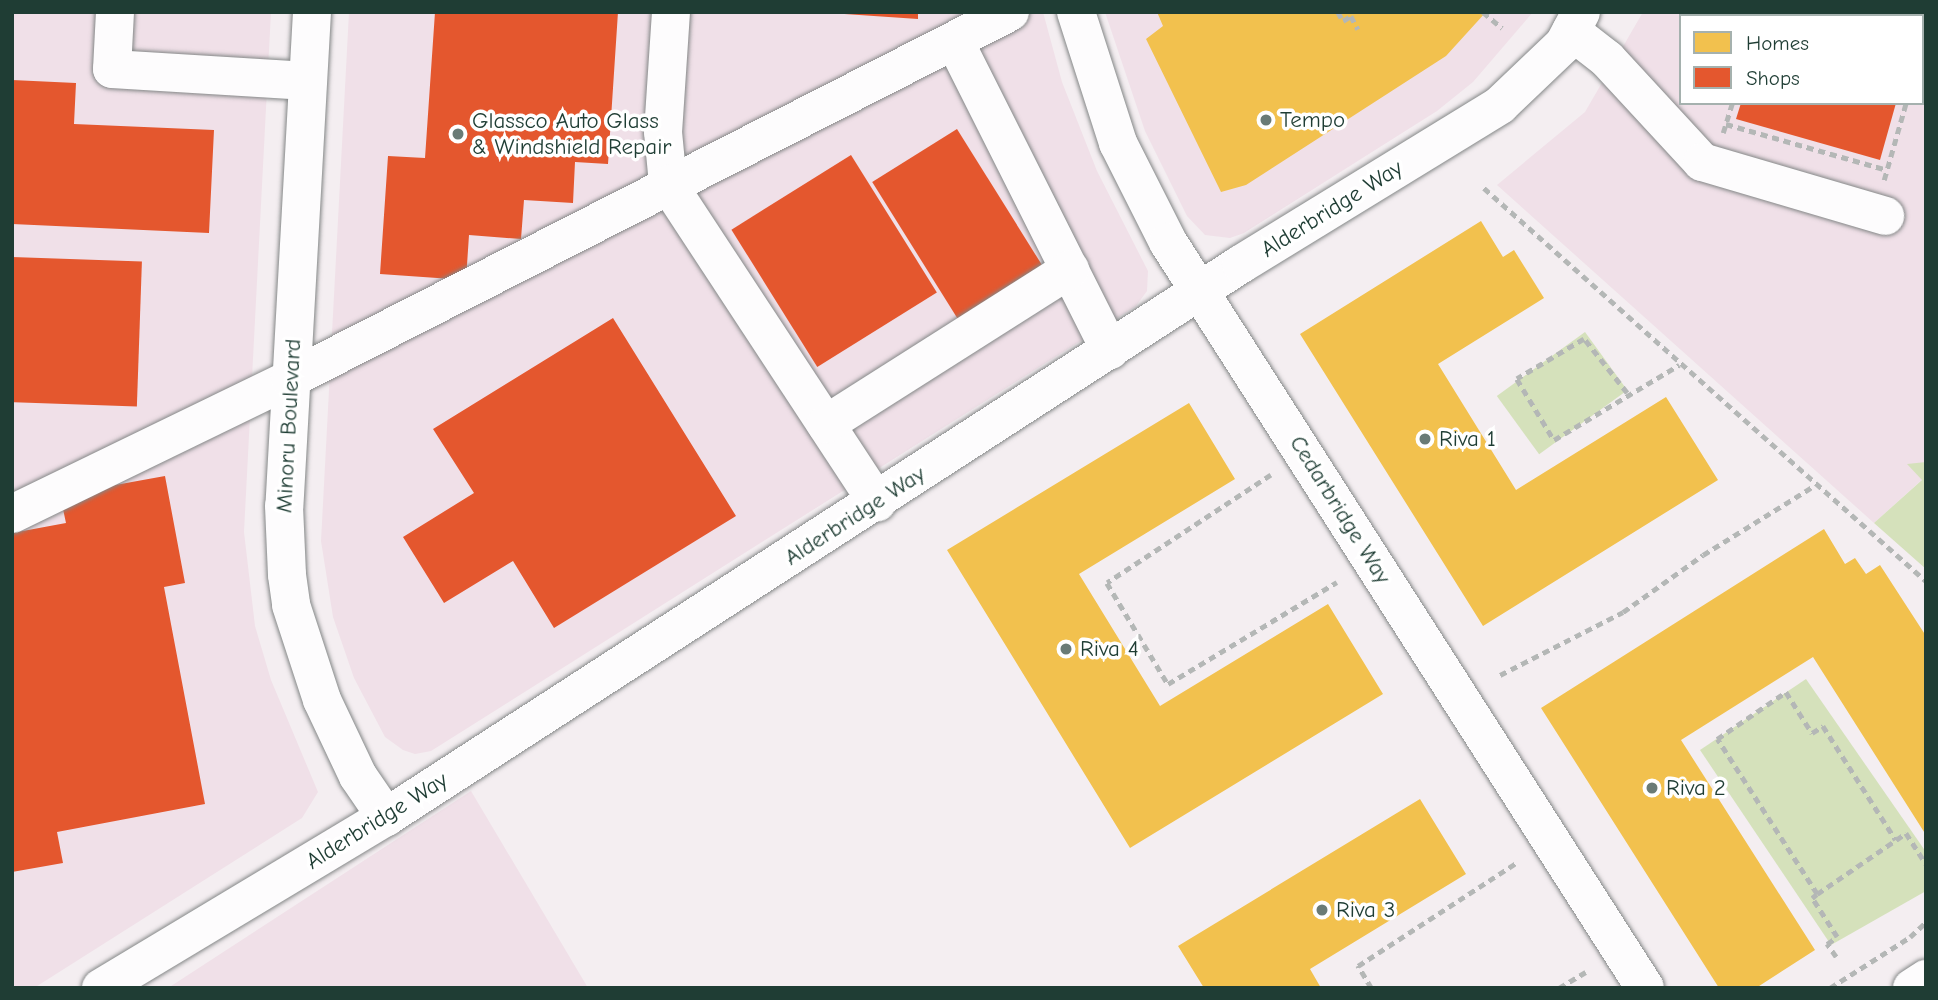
<!DOCTYPE html>
<style>
body{margin:0}
#map{position:relative;width:1938px;height:1000px;overflow:hidden;background:#f4eef1;font-family:"Comic Neue",sans-serif}
div>[style]{position:absolute}
.built>*{inset:0;background:#f0e0e8}
.green>*{inset:0;background:#d5e1bb;transform-origin:0 0}
.homes>*{inset:0;background:#f2c14e}
.shops>*{inset:0;background:#e4572e;transform-origin:0 0}
.path>*{height:4.5px;margin-top:-2.25px;transform-origin:0;background:repeating-linear-gradient(90deg,#b4b7b6 0 7px,transparent 0 12px)}
.roads{filter:drop-shadow(0 0 2px #848787) drop-shadow(0 0 2px #848787)}
.minor>*{height:38px;margin:-19px;padding:0 19px;transform-origin:19px;border-radius:19px;background:#fdfcfd}
.dots>*{width:19px;height:19px;translate:-50% -50%;box-sizing:border-box;border:4px solid #fff;border-radius:50%}
span{translate:-50% -50%;white-space:nowrap;text-align:center;line-height:1.15;-webkit-text-stroke:7px #fff;paint-order:stroke}
.poi-label{font-size:23px;color:#1f3d34}
.left{translate:0 -50%;text-align:left}
.street-label{font-size:23px;color:#1f3d34}
.frame{position:absolute;inset:0;border:14px solid #1f3d34;pointer-events:none}
.legend{position:absolute;left:1679px;top:14px;width:245px;height:91px;box-sizing:border-box;background:#fff;border:2px solid #a5b1ae;margin:0;padding:9px 12px;list-style:none;font-size:21px;color:#1f3d34}
.legend li{display:flex;align-items:center;gap:14px;height:35px}
.legend b{width:35px;border:2px solid #a5b1ae}
</style>
<div id="map">
<div class="built">
<div style="clip-path:polygon(12px 12px,271px 12px,244px 532px,255px 626px,271px 680px,318px 792px,302px 818px,34px 988px,12px 988px)"></div>
<div style="clip-path:polygon(349px 12px,1043px 12px,1062px 82px,1097px 171px,1148px 271px,1147px 291px,1136px 306px,431px 751px,415px 754px,403px 750px,385px 737px,354px 678px,333px 617px,321px 541px)"></div>
<div style="clip-path:polygon(1105px 12px,1533px 12px,1473px 82px,1437px 111px,1244px 233px,1230px 238px,1205px 235px,1187px 216px,1145px 131px)"></div>
<div style="clip-path:polygon(evenodd,1643px 12px,1926px 12px,1926px 476px,1874px 523px,1497px 185px,1585px 112px,1643px 12px,1681px 16px,1922px 16px,1922px 103px,1681px 103px,1681px 16px)"></div>
<div style="clip-path:polygon(471px 791px,588px 988px,168px 988px)"></div>
</div>
<div class="green">
<div style="left:1585px;top:332px;width:72px;height:109px;rotate:54deg"></div>
<div style="clip-path:polygon(1926px 462px,1926px 569px,1874px 523px,1922px 480px,1907px 464px)"></div>
<div style="clip-path:polygon(1806px 679px,1926px 852px,1926px 891px,1831px 945px,1700px 750px)"></div>
</div>
<div class="homes">
<div style="clip-path:polygon(1157px 12px,1486px 12px,1446px 56px,1246px 185px,1221px 192px,1146px 39px,1163px 26px)"></div>
<div style="clip-path:polygon(1481px 221px,1503px 257px,1514px 250px,1544px 298px,1438px 364px,1516px 490px,1666px 397px,1718px 480px,1483px 626px,1300px 334px)"></div>
<div style="clip-path:polygon(1189px 403px,1235px 479px,1079px 574px,1160px 706px,1328px 604px,1383px 694px,1130px 848px,947px 550px)"></div>
<div style="clip-path:polygon(1824px 529px,1845px 564px,1855px 558px,1866px 574px,1880px 565px,1926px 636px,1926px 835px,1813px 657px,1681px 740px,1815px 950px,1756px 988px,1719px 988px,1541px 708px)"></div>
<div style="clip-path:polygon(1420px 799px,1466px 874px,1310px 969px,1321px 988px,1204px 988px,1178px 946px)"></div>
</div>
<div class="shops">
<div style="clip-path:polygon(435px 12px,618px 12px,608px 164px,575px 162px,573px 203px,524px 200px,521px 239px,469px 235px,466px 280px,380px 274px,388px 156px,425px 158px)"></div>
<div style="clip-path:polygon(815px 12px,918px 12px,918px 19px)"></div>
<div style="clip-path:polygon(1767px 12px,1923px 12px,1766px 16px)"></div>
<div style="clip-path:polygon(12px 80px,76px 83px,74px 124px,214px 130px,209px 233px,12px 224px)"></div>
<div style="clip-path:polygon(1741px 103px,1896px 103px,1880px 160px,1736px 119px)"></div>
<div style="left:957px;top:129px;width:163px;height:100px;rotate:58deg"></div>
<div style="left:851px;top:155px;width:162px;height:141px;rotate:58deg"></div>
<div style="left:12px;top:257px;width:130px;height:145px;rotate:2deg"></div>
<div style="clip-path:polygon(613px 318px,736px 516px,554px 628px,513px 561px,444px 603px,403px 537px,474px 493px,433px 429px)"></div>
<div style="clip-path:polygon(165px 476px,185px 583px,164px 587px,205px 804px,57px 832px,63px 863px,12px 872px,12px 533px,66px 523px,60px 495px)"></div>
</div>
<div class="path">
<div style="left:1338px;top:12px;width:10px;rotate:61deg"></div>
<div style="left:1343px;top:21px;width:9px;rotate:-32deg"></div>
<div style="left:1351px;top:16px;width:15px;rotate:62deg"></div>
<div style="left:1483px;top:12px;width:25px;rotate:40deg"></div>
<div style="left:1752px;top:12px;width:5px;rotate:22deg"></div>
<div style="left:1922px;top:48px;width:13px;rotate:-72deg"></div>
<div style="left:1726px;top:124px;width:167px;rotate:15.9deg"></div>
<div style="left:1723px;top:133px;width:31px;rotate:-73deg"></div>
<div style="left:1884px;top:180px;width:80px;rotate:-74.1deg"></div>
<div style="left:1484px;top:188px;width:591px;rotate:41.64deg"></div>
<div style="left:1627px;top:393px;width:69px;rotate:-128.5deg"></div>
<div style="left:1584px;top:339px;width:78px;rotate:149.2deg"></div>
<div style="left:1517px;top:379px;width:71px;rotate:58.8deg"></div>
<div style="left:1554px;top:440px;width:146px;rotate:-31deg"></div>
<div style="left:1271px;top:475px;width:196px;rotate:146.6deg"></div>
<div style="left:1107px;top:583px;width:118px;rotate:58.9deg"></div>
<div style="left:1168px;top:684px;width:197px;rotate:-31.1deg"></div>
<div style="left:1500px;top:675px;width:138px;rotate:-27.1deg"></div>
<div style="left:1623px;top:612px;width:98px;rotate:-35.5deg"></div>
<div style="left:1703px;top:555px;width:131px;rotate:-31.9deg"></div>
<div style="left:1817px;top:894px;width:96px;rotate:-34.4deg"></div>
<div style="left:1836px;top:957px;width:16px;rotate:-125deg"></div>
<div style="left:1827px;top:944px;width:12px;rotate:-35deg"></div>
<div style="left:1837px;top:937px;width:46px;rotate:-122.7deg"></div>
<div style="left:1812px;top:898px;width:6px;rotate:-39deg"></div>
<div style="left:1817px;top:894px;width:184px;rotate:-122.8deg"></div>
<div style="left:1717px;top:739px;width:83px;rotate:-34.3deg"></div>
<div style="left:1786px;top:692px;width:49px;rotate:57.6deg"></div>
<div style="left:1812px;top:733px;width:13px;rotate:-32deg"></div>
<div style="left:1823px;top:726px;width:135px;rotate:57.4deg"></div>
<div style="left:1896px;top:840px;width:12px;rotate:-35deg"></div>
<div style="left:1906px;top:833px;width:37px;rotate:57deg"></div>
<div style="left:1371px;top:988px;width:26px;rotate:-121deg"></div>
<div style="left:1358px;top:966px;width:189px;rotate:-33.1deg"></div>
<div style="left:1559px;top:988px;width:31px;rotate:-31deg"></div>
<div style="left:1830px;top:988px;width:95px;rotate:-32.5deg"></div>
<div style="left:1910px;top:937px;width:22px;rotate:-43deg"></div>
</div>
<div class="roads">
<div class="minor">
<div style="left:115px;top:12px;width:57px;rotate:93deg"></div>
<div style="left:112px;top:69px;width:196px;rotate:3.5deg"></div>
<div style="left:312px;top:12px;width:495px;rotate:93.2deg"></div>
<div style="left:284px;top:506px;width:69px;rotate:87.5deg"></div>
<div style="left:287px;top:575px;width:30px;rotate:82deg"></div>
<div style="left:291px;top:605px;width:100px;rotate:71.9deg"></div>
<div style="left:322px;top:700px;width:84px;rotate:64.7deg"></div>
<div style="left:358px;top:776px;width:50px;rotate:55.7deg"></div>
<div style="left:671px;top:12px;width:120px;rotate:93.8deg"></div>
<div style="left:663px;top:132px;width:52px;rotate:84.5deg"></div>
<div style="left:668px;top:184px;width:381px;rotate:56.7deg"></div>
<div style="left:1076px;top:12px;width:138px;rotate:72.2deg"></div>
<div style="left:1118px;top:143px;width:111px;rotate:63.2deg"></div>
<div style="left:1168px;top:242px;width:885px;rotate:57.4deg"></div>
<div style="left:1571px;top:31px;width:46px;rotate:37.9deg"></div>
<div style="left:1607px;top:59px;width:140px;rotate:47.3deg"></div>
<div style="left:1702px;top:162px;width:191px;rotate:16.4deg"></div>
<div style="left:955px;top:42px;width:345px;rotate:63.3deg"></div>
<div style="left:826px;top:424px;width:289px;rotate:-32.4deg"></div>
<div style="left:12px;top:514px;width:309px;rotate:-25.9deg"></div>
<div style="left:290px;top:379px;width:808px;rotate:-27.01deg"></div>
<div style="left:101px;top:988px;width:332px;rotate:-31deg"></div>
<div style="left:386px;top:817px;width:1018px;rotate:-32.89deg"></div>
<div style="left:1241px;top:264px;width:304px;rotate:-31.5deg"></div>
<div style="left:1500px;top:105px;width:88px;rotate:-43.6deg"></div>
<div style="left:1564px;top:44px;width:36px;rotate:-62deg"></div>
<div style="left:1912px;top:988px;width:17px;rotate:-33deg"></div>
</div>
</div>
<div class="dots">
<div style="left:1266px;top:120px;background:#6a7b76"></div>
<div style="left:458px;top:134px;background:#6a7b76"></div>
<div style="left:1425px;top:439px;background:#6a7b76"></div>
<div style="left:1066px;top:649px;background:#6a7b76"></div>
<div style="left:1652px;top:788px;background:#6a7b76"></div>
<div style="left:1322px;top:910px;background:#6a7b76"></div>
</div>
<div class="poi-label">
<span class="left" style="left:1280px;top:120px">Tempo</span>
<span class="left" style="left:472px;top:134px">Glassco Auto Glass<br>&amp; Windshield Repair</span>
<span class="left" style="left:1439px;top:439px">Riva 1</span>
<span class="left" style="left:1080px;top:649px">Riva 4</span>
<span class="left" style="left:1666px;top:788px">Riva 2</span>
<span class="left" style="left:1336px;top:910px">Riva 3</span>
</div>
<div class="street-label">
<span style="left:1332px;top:209px;rotate:-32deg">Alderbridge Way</span>
<span style="left:289px;top:426px;rotate:-87deg">Minoru Boulevard</span>
<span style="left:1340px;top:510px;rotate:58deg">Cedarbridge Way</span>
<span style="left:855px;top:516px;rotate:-33deg">Alderbridge Way</span>
<span style="left:377px;top:821px;rotate:-32deg">Alderbridge Way</span>
</div>
<div class="frame"></div>
<ul class="legend">
<li><b style="height:19px;background:#f2c14e"></b>Homes</li>
<li><b style="height:19px;background:#e4572e"></b>Shops</li>
</ul>
</div>
